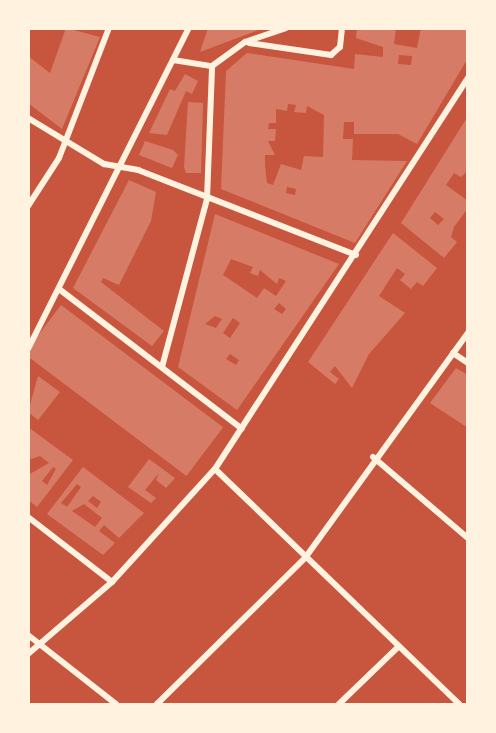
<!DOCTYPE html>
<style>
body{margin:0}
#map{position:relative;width:496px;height:733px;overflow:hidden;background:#c8553d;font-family:"Public Sans",sans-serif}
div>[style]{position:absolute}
.building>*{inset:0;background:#d67c66;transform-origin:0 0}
.minor>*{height:6px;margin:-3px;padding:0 3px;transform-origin:3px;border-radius:3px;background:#fff3e0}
span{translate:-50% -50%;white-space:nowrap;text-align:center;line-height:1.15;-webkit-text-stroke:4.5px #fff3e0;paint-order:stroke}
.frame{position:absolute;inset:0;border:30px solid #fff3e0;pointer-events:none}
</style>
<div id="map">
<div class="building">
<div style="clip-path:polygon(66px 28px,100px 37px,62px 129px,28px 103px,28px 56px,50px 73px)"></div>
<div style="clip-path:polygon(208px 28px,261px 28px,261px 29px,200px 52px)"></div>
<div style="clip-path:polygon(evenodd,357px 28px,396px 28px,394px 44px,417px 48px,421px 28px,468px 29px,468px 58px,417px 144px,398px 134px,354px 134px,354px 122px,344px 122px,343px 139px,353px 139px,352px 160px,407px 161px,355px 243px,221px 189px,226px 71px,247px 53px,354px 69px,355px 54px,383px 57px,383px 47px,356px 38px,357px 28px,399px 55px,412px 56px,411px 65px,398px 64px,399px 55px,357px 28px,288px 104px,296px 105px,294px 112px,306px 113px,307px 106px,324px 115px,323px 157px,304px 156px,301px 170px,281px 164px,273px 185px,267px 183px,265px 165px,265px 155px,275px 155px,268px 141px,275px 141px,276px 129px,268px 129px,269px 123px,276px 123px,276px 109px,287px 111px,288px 104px,357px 28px,287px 187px,296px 189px,295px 195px,286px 193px,287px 187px)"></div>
<div style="clip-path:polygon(185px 74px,198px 81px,192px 94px,186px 91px,167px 135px,149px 133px,170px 89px,175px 91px)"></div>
<div style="clip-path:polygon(188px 102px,203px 103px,201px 173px,186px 173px,184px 167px)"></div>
<div style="clip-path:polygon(evenodd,468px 116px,468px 170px,461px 177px,454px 173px,446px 185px,468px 201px,468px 208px,454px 227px,451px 237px,457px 242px,444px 258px,401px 223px,468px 116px,435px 212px,444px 219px,438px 225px,430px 218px,435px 212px)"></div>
<div style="clip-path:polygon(145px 141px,173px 150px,178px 155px,172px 168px,139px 155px)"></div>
<div style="clip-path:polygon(129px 180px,156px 192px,151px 221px,119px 285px,103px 278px,101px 282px,164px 331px,152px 346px,73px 288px)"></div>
<div style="clip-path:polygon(evenodd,215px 214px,339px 264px,237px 410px,178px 367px,215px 214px,231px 259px,253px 267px,250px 273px,258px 276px,260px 270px,277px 284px,279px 278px,286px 281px,276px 296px,264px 288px,257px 298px,223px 275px,231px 259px,215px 214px,279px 303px,286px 309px,282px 314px,274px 309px,279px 303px,215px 214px,215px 316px,222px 319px,216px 328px,205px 324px,215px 316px,215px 214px,233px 318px,240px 323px,230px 338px,223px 333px,233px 318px,215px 214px,230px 354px,239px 360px,236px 365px,226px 359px,230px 354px)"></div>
<div style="clip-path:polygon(393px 233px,437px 268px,423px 286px,417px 282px,411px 289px,400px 280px,405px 274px,397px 268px,379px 296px,405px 313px,369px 354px,352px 388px,335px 366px,330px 372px,339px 379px,335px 384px,308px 362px)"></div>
<div style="left:61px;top:305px;width:203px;height:61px;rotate:37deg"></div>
<div style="clip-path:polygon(456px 368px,468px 375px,468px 428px,430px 403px)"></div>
<div style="clip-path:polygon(38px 376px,60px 392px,38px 420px,28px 412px)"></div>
<div style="clip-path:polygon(evenodd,28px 427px,73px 460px,37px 507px,28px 500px,28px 475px,49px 463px,40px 456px,28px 460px,28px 427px,53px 467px,56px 469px,47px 485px,42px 481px,53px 467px)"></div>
<div style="clip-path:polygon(149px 459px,175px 478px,166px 488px,156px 480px,159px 473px,145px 490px,156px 498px,151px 503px,128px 487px)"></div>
<div style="clip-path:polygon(evenodd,83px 467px,144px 513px,119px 538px,104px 525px,99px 531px,115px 543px,103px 555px,47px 514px,83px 467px,77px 484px,81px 487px,67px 507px,61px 503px,77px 484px,83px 467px,93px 496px,101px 502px,97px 508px,88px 501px,93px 496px,83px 467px,84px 504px,102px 518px,95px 527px,72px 511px,84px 504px)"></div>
</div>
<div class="minor">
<div style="left:249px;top:43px;width:83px;rotate:8.3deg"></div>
<div style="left:331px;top:55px;width:12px;rotate:-42deg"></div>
<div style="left:340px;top:47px;width:19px;rotate:-84deg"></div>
<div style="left:173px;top:60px;width:39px;rotate:9deg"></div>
<div style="left:212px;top:66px;width:41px;rotate:-36deg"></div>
<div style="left:245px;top:42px;width:43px;rotate:-18.9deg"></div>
<div style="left:28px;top:118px;width:89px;rotate:31.2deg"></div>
<div style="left:104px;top:164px;width:35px;rotate:10deg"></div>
<div style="left:138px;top:170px;width:234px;rotate:21.3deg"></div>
<div style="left:28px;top:206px;width:57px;rotate:-57.1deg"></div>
<div style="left:59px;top:158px;width:139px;rotate:-69deg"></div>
<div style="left:59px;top:289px;width:230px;rotate:37.4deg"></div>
<div style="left:28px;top:349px;width:359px;rotate:-63.4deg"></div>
<div style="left:453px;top:353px;width:18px;rotate:34deg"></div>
<div style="left:162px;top:367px;width:174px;rotate:-75deg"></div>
<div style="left:207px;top:199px;width:133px;rotate:-87.8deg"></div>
<div style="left:373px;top:457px;width:125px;rotate:40.5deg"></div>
<div style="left:215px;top:469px;width:339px;rotate:43.9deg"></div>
<div style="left:28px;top:517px;width:106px;rotate:37.7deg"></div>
<div style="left:28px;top:635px;width:112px;rotate:38.1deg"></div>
<div style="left:28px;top:654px;width:111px;rotate:-40.6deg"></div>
<div style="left:112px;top:582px;width:153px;rotate:-47.7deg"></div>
<div style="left:215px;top:469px;width:466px;rotate:-57.1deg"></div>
<div style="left:157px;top:704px;width:208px;rotate:-44.6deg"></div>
<div style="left:305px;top:558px;width:278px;rotate:-54.1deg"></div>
<div style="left:339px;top:704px;width:83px;rotate:-44deg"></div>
</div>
<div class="frame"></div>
</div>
